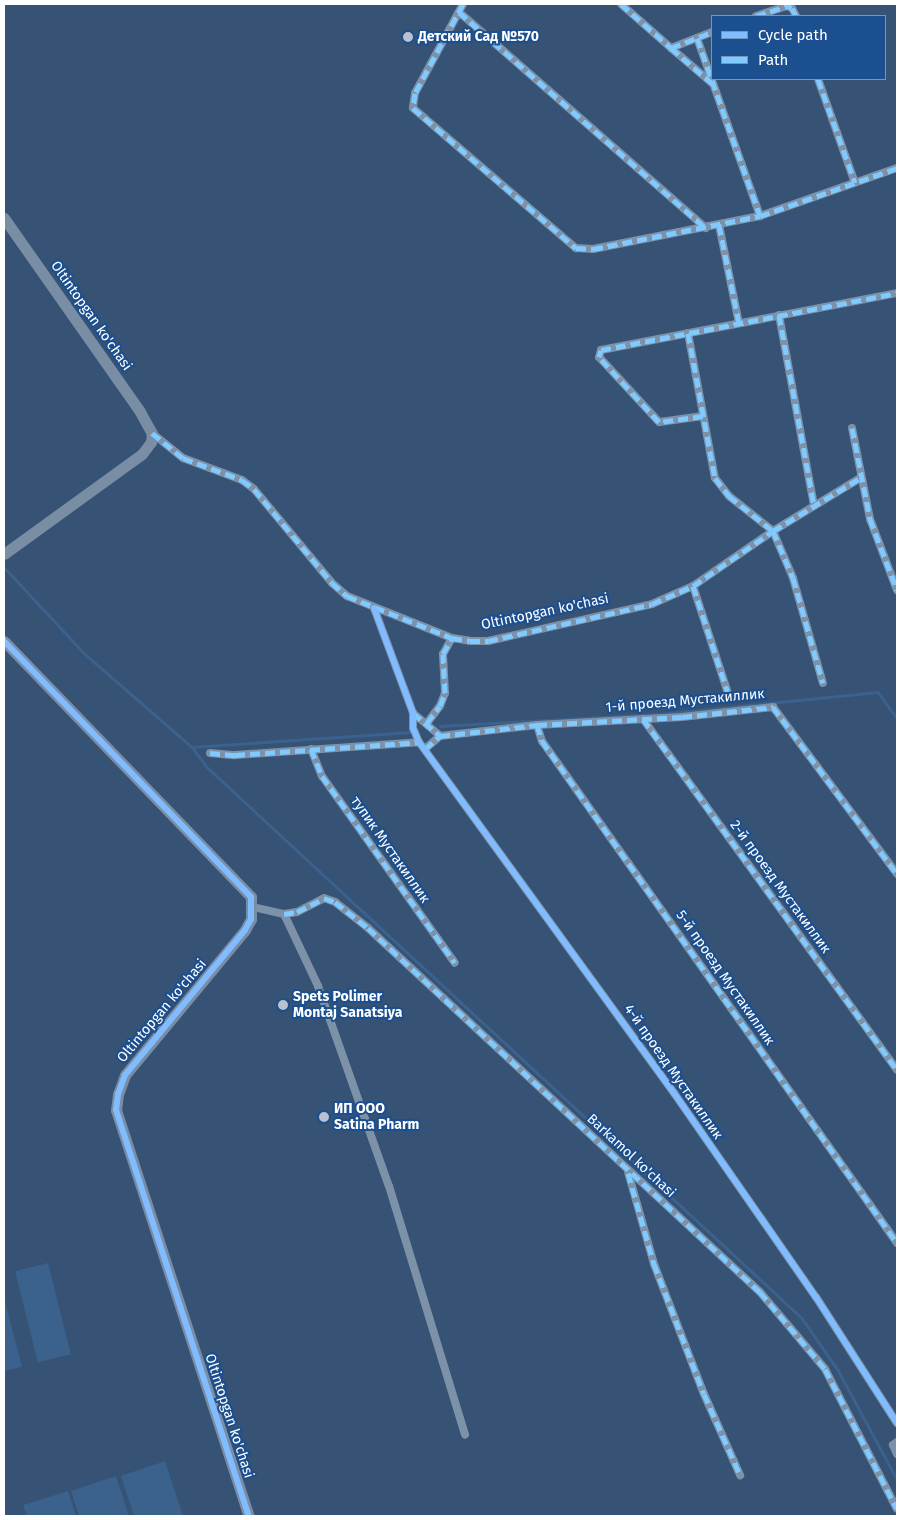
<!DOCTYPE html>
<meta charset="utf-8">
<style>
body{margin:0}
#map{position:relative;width:901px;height:1520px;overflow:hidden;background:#365274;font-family:"Fira Sans",sans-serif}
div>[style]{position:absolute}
.water>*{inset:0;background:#3b618d;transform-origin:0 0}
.stream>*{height:2.5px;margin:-1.25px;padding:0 1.25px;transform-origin:1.25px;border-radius:1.25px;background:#3b618d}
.street>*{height:8px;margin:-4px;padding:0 4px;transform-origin:4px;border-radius:4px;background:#7d92a8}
.secondary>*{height:11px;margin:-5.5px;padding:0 5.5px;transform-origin:5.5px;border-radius:5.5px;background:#798da4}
.quiet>*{height:5px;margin-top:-2.5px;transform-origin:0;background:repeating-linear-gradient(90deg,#80caff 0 10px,transparent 0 15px)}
.cycleway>*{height:6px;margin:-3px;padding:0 3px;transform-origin:3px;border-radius:3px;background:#80bcff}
.dots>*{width:14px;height:14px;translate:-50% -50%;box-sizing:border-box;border:2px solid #1b4f8f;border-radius:50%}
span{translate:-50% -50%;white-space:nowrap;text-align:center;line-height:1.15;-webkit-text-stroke:4px #1b4f8f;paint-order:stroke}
.poi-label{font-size:14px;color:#fff;font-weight:700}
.left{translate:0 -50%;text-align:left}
.street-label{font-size:14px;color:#fff}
.frame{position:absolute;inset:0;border:5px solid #fff;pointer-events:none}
.legend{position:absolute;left:711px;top:15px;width:175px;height:65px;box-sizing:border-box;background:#1b4f8f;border:1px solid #7695bc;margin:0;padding:6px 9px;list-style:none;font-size:15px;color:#fff}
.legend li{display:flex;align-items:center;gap:10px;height:25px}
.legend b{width:25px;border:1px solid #7695bc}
</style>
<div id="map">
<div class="water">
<div style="left:48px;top:1263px;width:94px;height:34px;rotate:76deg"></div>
<div style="clip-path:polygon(4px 1297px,22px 1367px,4px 1371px)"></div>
<div style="clip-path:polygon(165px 1461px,183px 1516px,134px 1516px,121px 1476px)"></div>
<div style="clip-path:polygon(116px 1476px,129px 1516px,79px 1516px,71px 1491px)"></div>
<div style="clip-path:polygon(68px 1491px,76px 1516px,27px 1516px,23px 1505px)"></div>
</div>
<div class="stream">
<div style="left:5px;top:568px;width:117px;rotate:47.1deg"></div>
<div style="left:85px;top:654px;width:142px;rotate:41deg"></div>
<div style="left:192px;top:747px;width:26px;rotate:53deg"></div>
<div style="left:208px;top:768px;width:810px;rotate:42.8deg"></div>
<div style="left:802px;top:1318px;width:63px;rotate:55.3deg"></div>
<div style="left:838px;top:1370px;width:124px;rotate:61.6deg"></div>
<div style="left:440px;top:726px;width:229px;rotate:-3.2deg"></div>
<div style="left:669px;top:713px;width:210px;rotate:-5.7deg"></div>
<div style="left:878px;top:692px;width:32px;rotate:54deg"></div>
<div style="left:192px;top:747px;width:220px;rotate:-3.9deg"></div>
</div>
<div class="street">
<div style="left:463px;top:4px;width:101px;rotate:118.3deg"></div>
<div style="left:415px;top:93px;width:15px;rotate:98deg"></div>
<div style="left:413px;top:108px;width:215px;rotate:40.7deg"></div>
<div style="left:576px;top:248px;width:17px;rotate:3deg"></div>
<div style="left:593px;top:249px;width:170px;rotate:-11.2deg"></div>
<div style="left:760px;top:216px;width:145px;rotate:-19.3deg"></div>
<div style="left:621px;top:4px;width:67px;rotate:41.3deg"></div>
<div style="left:671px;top:48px;width:44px;rotate:-21.3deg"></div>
<div style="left:459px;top:12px;width:328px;rotate:41.2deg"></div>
<div style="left:756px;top:16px;width:33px;rotate:-18deg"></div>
<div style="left:787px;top:6px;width:5px;rotate:22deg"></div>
<div style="left:792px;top:8px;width:9px;rotate:63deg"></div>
<div style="left:697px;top:38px;width:189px;rotate:70.5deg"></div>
<div style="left:671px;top:48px;width:55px;rotate:40.6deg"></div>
<div style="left:818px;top:79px;width:110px;rotate:70.4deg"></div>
<div style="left:719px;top:225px;width:100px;rotate:78.5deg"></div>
<div style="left:779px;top:315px;width:194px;rotate:79.6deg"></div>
<div style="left:688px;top:333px;width:147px;rotate:79.5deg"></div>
<div style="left:715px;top:478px;width:23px;rotate:52deg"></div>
<div style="left:729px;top:496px;width:56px;rotate:38.5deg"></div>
<div style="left:773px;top:531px;width:51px;rotate:66.9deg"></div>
<div style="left:793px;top:578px;width:109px;rotate:74.1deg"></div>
<div style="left:703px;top:416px;width:44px;rotate:172.2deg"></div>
<div style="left:659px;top:422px;width:88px;rotate:-132.7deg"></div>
<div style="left:599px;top:357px;width:7px;rotate:-74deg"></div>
<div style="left:601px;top:350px;width:301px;rotate:-10.9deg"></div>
<div style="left:852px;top:428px;width:93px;rotate:78.8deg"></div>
<div style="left:870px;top:519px;width:76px;rotate:69.2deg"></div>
<div style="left:152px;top:433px;width:40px;rotate:39deg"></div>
<div style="left:183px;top:458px;width:63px;rotate:20.4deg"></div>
<div style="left:242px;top:480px;width:15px;rotate:37deg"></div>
<div style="left:254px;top:489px;width:122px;rotate:50.3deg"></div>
<div style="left:332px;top:583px;width:20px;rotate:41deg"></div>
<div style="left:347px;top:596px;width:113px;rotate:21.8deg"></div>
<div style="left:452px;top:638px;width:18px;rotate:9deg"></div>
<div style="left:470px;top:641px;width:18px"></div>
<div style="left:488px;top:641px;width:168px;rotate:-12.7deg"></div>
<div style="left:652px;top:604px;width:45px;rotate:-23.7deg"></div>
<div style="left:693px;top:586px;width:97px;rotate:-34.5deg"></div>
<div style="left:773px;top:531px;width:102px;rotate:-31.3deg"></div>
<div style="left:693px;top:586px;width:113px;rotate:71.9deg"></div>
<div style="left:374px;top:608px;width:112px;rotate:69.6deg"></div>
<div style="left:413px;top:713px;width:15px;rotate:90deg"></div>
<div style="left:413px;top:728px;width:15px;rotate:67deg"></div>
<div style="left:419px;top:742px;width:434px;rotate:54deg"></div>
<div style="left:674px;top:1093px;width:249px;rotate:55.2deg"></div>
<div style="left:816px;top:1297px;width:150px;rotate:57.3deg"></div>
<div style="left:413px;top:713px;width:35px;rotate:40deg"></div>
<div style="left:440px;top:736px;width:98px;rotate:-6.5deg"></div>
<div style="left:537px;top:725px;width:145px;rotate:-3.2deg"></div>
<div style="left:682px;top:717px;width:92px;rotate:-6.3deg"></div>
<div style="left:773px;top:707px;width:208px;rotate:53.4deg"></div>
<div style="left:643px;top:719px;width:433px;rotate:54.1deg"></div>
<div style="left:427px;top:723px;width:21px;rotate:-53deg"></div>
<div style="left:440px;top:706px;width:14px;rotate:-69deg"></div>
<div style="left:445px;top:693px;width:39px;rotate:-93deg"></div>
<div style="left:443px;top:654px;width:18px;rotate:-61deg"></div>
<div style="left:537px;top:725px;width:17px;rotate:73deg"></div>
<div style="left:542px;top:741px;width:615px;rotate:54.73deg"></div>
<div style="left:311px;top:749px;width:29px;rotate:68deg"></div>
<div style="left:322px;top:776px;width:229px;rotate:54.6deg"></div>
<div style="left:425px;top:749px;width:20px;rotate:-41deg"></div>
<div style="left:210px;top:753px;width:25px;rotate:5deg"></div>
<div style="left:235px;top:755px;width:184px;rotate:-4deg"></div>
<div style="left:253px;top:907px;width:32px;rotate:13deg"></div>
<div style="left:284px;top:914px;width:80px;rotate:64.7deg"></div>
<div style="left:318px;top:986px;width:212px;rotate:70.5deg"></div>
<div style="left:389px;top:1186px;width:260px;rotate:73deg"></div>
<div style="left:284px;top:914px;width:13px;rotate:-9deg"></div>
<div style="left:297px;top:912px;width:30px;rotate:-27deg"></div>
<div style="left:324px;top:898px;width:12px;rotate:20deg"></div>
<div style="left:335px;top:902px;width:42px;rotate:38.2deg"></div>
<div style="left:368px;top:928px;width:535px;rotate:42.88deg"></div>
<div style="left:760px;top:1292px;width:101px;rotate:49.8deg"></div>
<div style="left:825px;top:1369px;width:157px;rotate:62.8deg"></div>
<div style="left:628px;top:1172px;width:96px;rotate:74.2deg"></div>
<div style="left:654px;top:1264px;width:139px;rotate:69deg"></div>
<div style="left:704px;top:1394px;width:89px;rotate:66deg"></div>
<div style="left:897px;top:1442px;width:5px;rotate:143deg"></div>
<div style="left:893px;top:1445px;width:10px;rotate:66deg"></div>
</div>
<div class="secondary">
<div style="left:4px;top:218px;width:235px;rotate:54.9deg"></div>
<div style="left:139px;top:410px;width:26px;rotate:61deg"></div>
<div style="left:152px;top:433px;width:9px;rotate:96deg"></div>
<div style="left:151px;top:442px;width:15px;rotate:127deg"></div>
<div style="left:142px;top:454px;width:170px;rotate:144.1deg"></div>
<div style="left:4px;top:641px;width:356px;rotate:46deg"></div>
<div style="left:251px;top:897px;width:22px;rotate:90deg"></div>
<div style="left:251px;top:919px;width:13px;rotate:119deg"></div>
<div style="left:245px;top:930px;width:188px;rotate:129.6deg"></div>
<div style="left:125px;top:1075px;width:20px;rotate:110deg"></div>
<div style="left:118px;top:1094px;width:16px;rotate:97deg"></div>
<div style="left:116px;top:1110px;width:427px;rotate:71.9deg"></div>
</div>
<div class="quiet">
<div style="left:463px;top:4px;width:101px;rotate:118.3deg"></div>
<div style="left:415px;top:93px;width:15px;rotate:98deg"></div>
<div style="left:413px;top:108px;width:215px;rotate:40.7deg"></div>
<div style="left:576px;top:248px;width:17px;rotate:3deg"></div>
<div style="left:593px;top:249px;width:170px;rotate:-11.2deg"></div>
<div style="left:760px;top:216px;width:145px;rotate:-19.3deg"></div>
<div style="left:621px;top:4px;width:67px;rotate:41.3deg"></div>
<div style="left:671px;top:48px;width:44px;rotate:-21.3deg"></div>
<div style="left:459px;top:12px;width:328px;rotate:41.2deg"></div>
<div style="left:756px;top:16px;width:33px;rotate:-18deg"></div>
<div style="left:787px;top:6px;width:5px;rotate:22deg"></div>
<div style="left:792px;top:8px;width:9px;rotate:63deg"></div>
<div style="left:697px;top:38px;width:189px;rotate:70.5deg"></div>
<div style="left:671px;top:48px;width:55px;rotate:40.6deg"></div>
<div style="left:818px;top:79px;width:110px;rotate:70.4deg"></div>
<div style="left:719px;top:225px;width:100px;rotate:78.5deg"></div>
<div style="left:779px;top:315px;width:194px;rotate:79.6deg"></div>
<div style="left:688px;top:333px;width:147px;rotate:79.5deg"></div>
<div style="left:715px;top:478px;width:23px;rotate:52deg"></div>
<div style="left:729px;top:496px;width:56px;rotate:38.5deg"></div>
<div style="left:773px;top:531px;width:51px;rotate:66.9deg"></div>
<div style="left:793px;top:578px;width:109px;rotate:74.1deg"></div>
<div style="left:703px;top:416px;width:44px;rotate:172.2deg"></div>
<div style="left:659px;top:422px;width:88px;rotate:-132.7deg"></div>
<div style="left:599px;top:357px;width:7px;rotate:-74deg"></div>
<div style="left:601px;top:350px;width:301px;rotate:-10.9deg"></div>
<div style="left:852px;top:428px;width:93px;rotate:78.8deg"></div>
<div style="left:870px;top:519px;width:76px;rotate:69.2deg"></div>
<div style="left:152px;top:433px;width:40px;rotate:39deg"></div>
<div style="left:183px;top:458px;width:63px;rotate:20.4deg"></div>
<div style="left:242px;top:480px;width:15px;rotate:37deg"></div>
<div style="left:254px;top:489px;width:122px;rotate:50.3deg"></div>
<div style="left:332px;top:583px;width:20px;rotate:41deg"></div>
<div style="left:347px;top:596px;width:113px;rotate:21.8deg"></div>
<div style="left:452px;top:638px;width:18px;rotate:9deg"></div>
<div style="left:470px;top:641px;width:18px"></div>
<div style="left:488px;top:641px;width:168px;rotate:-12.7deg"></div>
<div style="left:652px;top:604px;width:45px;rotate:-23.7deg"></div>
<div style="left:693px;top:586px;width:97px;rotate:-34.5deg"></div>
<div style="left:773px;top:531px;width:102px;rotate:-31.3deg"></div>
<div style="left:693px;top:586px;width:113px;rotate:71.9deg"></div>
<div style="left:413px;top:713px;width:35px;rotate:40deg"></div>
<div style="left:440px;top:736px;width:98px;rotate:-6.5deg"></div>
<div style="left:537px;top:725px;width:145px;rotate:-3.2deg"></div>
<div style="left:682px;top:717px;width:92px;rotate:-6.3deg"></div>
<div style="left:773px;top:707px;width:208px;rotate:53.4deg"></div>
<div style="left:643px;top:719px;width:433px;rotate:54.1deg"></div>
<div style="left:427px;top:723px;width:21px;rotate:-53deg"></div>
<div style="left:440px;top:706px;width:14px;rotate:-69deg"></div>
<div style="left:445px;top:693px;width:39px;rotate:-93deg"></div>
<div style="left:443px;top:654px;width:18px;rotate:-61deg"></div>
<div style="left:537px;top:725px;width:17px;rotate:73deg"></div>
<div style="left:542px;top:741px;width:615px;rotate:54.73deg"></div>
<div style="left:311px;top:749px;width:29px;rotate:68deg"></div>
<div style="left:322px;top:776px;width:229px;rotate:54.6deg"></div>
<div style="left:425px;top:749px;width:20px;rotate:-41deg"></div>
<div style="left:210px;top:753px;width:25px;rotate:5deg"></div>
<div style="left:235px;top:755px;width:184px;rotate:-4deg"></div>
<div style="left:284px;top:914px;width:13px;rotate:-9deg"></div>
<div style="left:297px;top:912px;width:30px;rotate:-27deg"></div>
<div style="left:324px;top:898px;width:12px;rotate:20deg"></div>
<div style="left:335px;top:902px;width:42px;rotate:38.2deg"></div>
<div style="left:368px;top:928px;width:535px;rotate:42.88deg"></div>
<div style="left:760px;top:1292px;width:101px;rotate:49.8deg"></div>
<div style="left:825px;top:1369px;width:157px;rotate:62.8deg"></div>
<div style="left:628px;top:1173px;width:95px;rotate:74.1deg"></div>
<div style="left:654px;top:1264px;width:139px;rotate:69deg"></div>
<div style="left:704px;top:1394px;width:89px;rotate:66deg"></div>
</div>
<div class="cycleway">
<div style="left:374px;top:608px;width:112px;rotate:69.6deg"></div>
<div style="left:413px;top:713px;width:15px;rotate:90deg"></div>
<div style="left:413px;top:728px;width:15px;rotate:67deg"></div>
<div style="left:419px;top:742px;width:434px;rotate:54deg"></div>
<div style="left:674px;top:1093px;width:249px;rotate:55.2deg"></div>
<div style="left:816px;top:1297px;width:150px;rotate:57.3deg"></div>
<div style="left:4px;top:641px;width:356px;rotate:46deg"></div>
<div style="left:251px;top:897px;width:22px;rotate:90deg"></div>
<div style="left:251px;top:919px;width:13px;rotate:119deg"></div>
<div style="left:245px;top:930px;width:188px;rotate:129.6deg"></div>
<div style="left:125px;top:1075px;width:20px;rotate:110deg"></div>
<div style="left:118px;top:1094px;width:16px;rotate:97deg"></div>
<div style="left:116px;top:1110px;width:427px;rotate:71.9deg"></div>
</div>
<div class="dots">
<div style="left:408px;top:37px;background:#b9c2ce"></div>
<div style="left:283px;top:1005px;background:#b9c2ce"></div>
<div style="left:324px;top:1117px;background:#b9c2ce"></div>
</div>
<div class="poi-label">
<span class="left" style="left:418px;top:37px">Детский Сад №570</span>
<span class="left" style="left:293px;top:1005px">Spets Polimer<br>Montaj Sanatsiya</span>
<span class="left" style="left:334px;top:1117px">ИП ООО<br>Satina Pharm</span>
</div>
<div class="street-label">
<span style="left:91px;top:316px;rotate:55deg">Oltintopgan ko'chasi</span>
<span style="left:545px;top:612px;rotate:-12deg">Oltintopgan ko'chasi</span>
<span style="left:685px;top:701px;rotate:-5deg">1-й проезд Мустакиллик</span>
<span style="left:390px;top:850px;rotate:55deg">тупик Мустакиллик</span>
<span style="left:780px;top:887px;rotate:54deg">2-й проезд Мустакиллик</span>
<span style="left:725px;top:978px;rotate:55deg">5-й проезд Мустакиллик</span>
<span style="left:162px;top:1011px;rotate:-50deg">Oltintopgan ko'chasi</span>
<span style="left:673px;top:1072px;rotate:55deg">4-й проезд Мустакиллик</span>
<span style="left:631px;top:1156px;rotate:43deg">Barkamol ko'chasi</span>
<span style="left:229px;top:1416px;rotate:72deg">Oltintopgan ko'chasi</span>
</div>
<div class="frame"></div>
<ul class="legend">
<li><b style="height:6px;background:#80bcff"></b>Cycle path</li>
<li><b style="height:6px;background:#80caff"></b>Path</li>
</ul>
</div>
